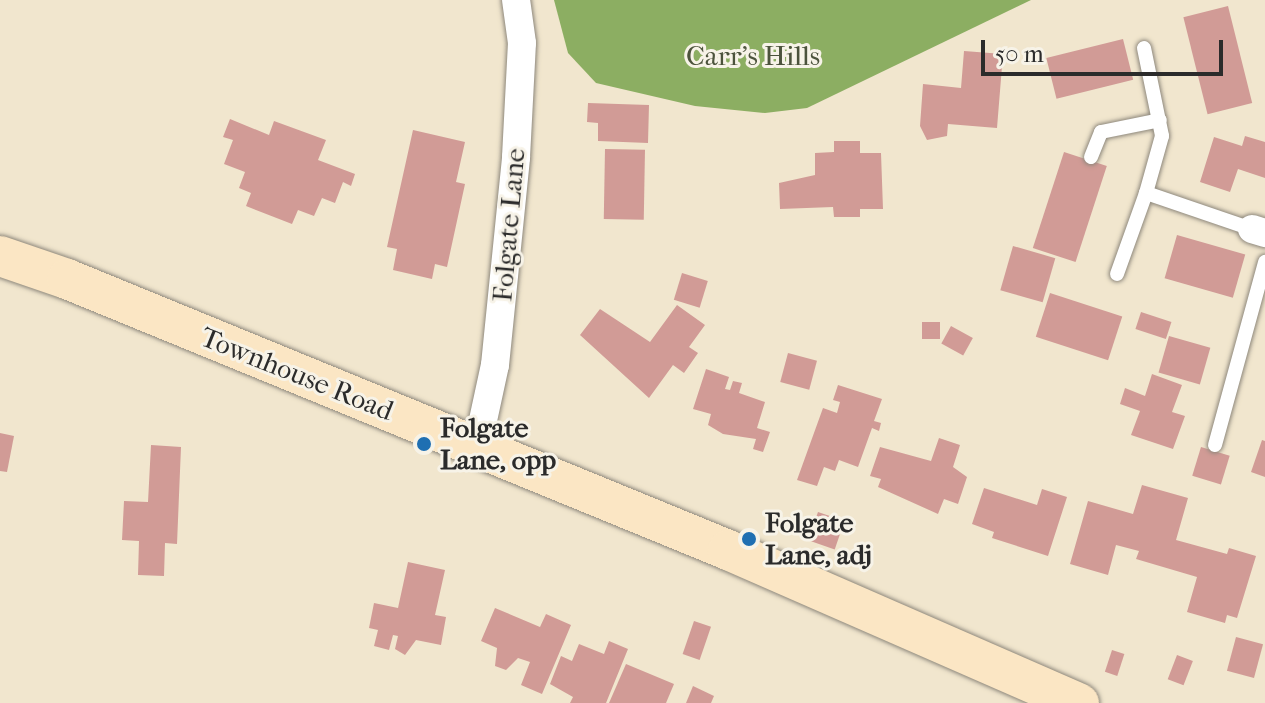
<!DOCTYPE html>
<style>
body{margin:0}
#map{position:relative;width:1265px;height:703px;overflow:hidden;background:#f1e6ce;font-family:"IM FELL French Canon",serif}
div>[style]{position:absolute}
.forest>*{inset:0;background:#8cae62}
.building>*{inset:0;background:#d19b96;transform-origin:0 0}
.roads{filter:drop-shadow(0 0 2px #8e887c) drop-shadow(0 0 2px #8e887c)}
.lane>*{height:14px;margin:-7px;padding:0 7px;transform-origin:7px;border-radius:7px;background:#fff}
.street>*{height:28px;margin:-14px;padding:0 14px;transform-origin:14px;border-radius:14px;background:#fff}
.secondary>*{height:40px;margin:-20px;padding:0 20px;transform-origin:20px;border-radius:20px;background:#fbe6c4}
.dots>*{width:22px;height:22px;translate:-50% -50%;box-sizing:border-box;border:4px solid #f7f3e8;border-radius:50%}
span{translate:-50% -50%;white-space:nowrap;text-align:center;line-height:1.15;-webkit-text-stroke:6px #f7f3e8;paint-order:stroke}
.park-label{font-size:28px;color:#4c533c}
.street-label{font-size:28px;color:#2b2b2b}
.poi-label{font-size:28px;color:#2b2b2b;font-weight:700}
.left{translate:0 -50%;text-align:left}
.scale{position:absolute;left:981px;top:40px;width:242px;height:36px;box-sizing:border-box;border:4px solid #2b2b2b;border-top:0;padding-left:10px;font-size:24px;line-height:28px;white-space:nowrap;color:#2b2b2b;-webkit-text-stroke:6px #f7f3e8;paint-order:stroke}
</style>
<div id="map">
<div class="forest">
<div style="clip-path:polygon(554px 0,1031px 0,807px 108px,765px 113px,695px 106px,596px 83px,568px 53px)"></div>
</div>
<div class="building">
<div style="left:1228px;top:6px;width:100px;height:46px;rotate:76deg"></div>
<div style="left:1123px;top:39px;width:42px;height:79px;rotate:76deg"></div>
<div style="clip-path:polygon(964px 51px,1003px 54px,997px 128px,948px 124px,947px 136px,927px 140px,920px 126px,923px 84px,961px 88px)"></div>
<div style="clip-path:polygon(588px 103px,649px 105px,648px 143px,598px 141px,598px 123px,587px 122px)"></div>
<div style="clip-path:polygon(230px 119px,269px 135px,274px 121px,326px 140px,318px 160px,355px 174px,351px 186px,343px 182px,335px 203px,322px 198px,314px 216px,298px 210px,292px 224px,246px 206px,251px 193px,239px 188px,245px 172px,224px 164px,233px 140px,223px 137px)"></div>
<div style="clip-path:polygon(413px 130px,465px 142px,456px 182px,465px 184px,447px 267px,435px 264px,432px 279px,393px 270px,397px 249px,387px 247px)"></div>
<div style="clip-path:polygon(1245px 136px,1265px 142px,1265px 178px,1238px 169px,1230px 192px,1200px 182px,1214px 137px,1242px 146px)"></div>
<div style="clip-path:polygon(834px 141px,860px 141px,860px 153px,881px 153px,883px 209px,860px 209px,860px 217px,834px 217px,833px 207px,780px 209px,779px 183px,815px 175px,815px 153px,834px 152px)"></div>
<div style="left:605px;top:149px;width:40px;height:70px;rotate:1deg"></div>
<div style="left:1064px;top:152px;width:45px;height:101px;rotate:18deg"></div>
<div style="left:1177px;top:235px;width:71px;height:45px;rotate:16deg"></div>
<div style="left:1013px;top:246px;width:44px;height:46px;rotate:16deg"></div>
<div style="left:682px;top:273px;width:27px;height:28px;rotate:17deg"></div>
<div style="left:1050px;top:293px;width:76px;height:46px;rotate:18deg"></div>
<div style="clip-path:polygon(677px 305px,705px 325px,689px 347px,698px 353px,684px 373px,673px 365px,649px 398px,580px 335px,600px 309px,650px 342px)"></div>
<div style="left:1141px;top:312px;width:32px;height:18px;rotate:18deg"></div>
<div style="left:922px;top:322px;width:18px;height:17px"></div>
<div style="left:951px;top:326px;width:25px;height:20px;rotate:29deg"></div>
<div style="left:1169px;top:336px;width:43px;height:38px;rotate:16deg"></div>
<div style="left:788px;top:353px;width:30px;height:30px;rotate:15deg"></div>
<div style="clip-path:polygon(706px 369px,729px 377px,725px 389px,730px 390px,733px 381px,742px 383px,739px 393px,765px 402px,757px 428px,770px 432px,763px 452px,753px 449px,756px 439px,723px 434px,708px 425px,711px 414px,693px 409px)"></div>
<div style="clip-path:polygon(1152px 374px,1182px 385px,1172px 412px,1185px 416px,1173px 449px,1131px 435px,1140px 411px,1120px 404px,1125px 388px,1145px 396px)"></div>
<div style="clip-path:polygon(838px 385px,882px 399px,874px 421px,881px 423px,879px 431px,872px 428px,858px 467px,839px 460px,835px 471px,824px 467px,817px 486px,797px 480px,823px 408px,837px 413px,840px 402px,833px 400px)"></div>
<div style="clip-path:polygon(0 433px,14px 436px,7px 472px,0 471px)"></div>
<div style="clip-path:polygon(939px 438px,960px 445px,953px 467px,967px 477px,958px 504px,944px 499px,938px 514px,878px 487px,881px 479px,870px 476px,880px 447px,931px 461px)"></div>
<div style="clip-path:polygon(1262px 440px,1265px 441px,1265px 477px,1251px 472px)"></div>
<div style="clip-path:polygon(151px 445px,181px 447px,177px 544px,165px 543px,164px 576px,138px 575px,139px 541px,122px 540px,124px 501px,148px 502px)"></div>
<div style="left:1201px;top:447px;width:30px;height:30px;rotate:17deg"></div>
<div style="clip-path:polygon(1142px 485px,1188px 498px,1176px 540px,1227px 554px,1229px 548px,1256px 556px,1237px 618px,1227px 615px,1225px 623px,1187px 612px,1197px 577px,1136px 559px,1139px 551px,1116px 545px,1108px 575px,1070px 564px,1088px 501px,1133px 514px)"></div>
<div style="clip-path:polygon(984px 488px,1037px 505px,1042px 489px,1067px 497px,1048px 556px,992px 538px,994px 532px,972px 524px)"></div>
<div style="left:818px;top:512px;width:28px;height:30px;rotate:19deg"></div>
<div style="clip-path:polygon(408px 562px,445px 570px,435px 615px,446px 617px,441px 645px,416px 640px,405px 655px,395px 649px,398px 636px,393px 635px,389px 650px,374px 646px,378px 630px,369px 628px,374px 603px,398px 608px)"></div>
<div style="clip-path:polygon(495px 608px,540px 627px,546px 614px,571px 625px,542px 694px,521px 685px,530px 662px,518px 658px,506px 670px,495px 666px,497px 648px,481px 641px)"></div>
<div style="left:694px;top:621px;width:18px;height:35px;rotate:19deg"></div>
<div style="left:1236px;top:637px;width:28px;height:35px;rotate:15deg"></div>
<div style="clip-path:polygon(609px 641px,628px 649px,606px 703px,570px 703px,573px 697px,550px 684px,561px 656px,572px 661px,579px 644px,604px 654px)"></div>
<div style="left:1112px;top:650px;width:13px;height:23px;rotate:18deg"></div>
<div style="left:1177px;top:655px;width:17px;height:26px;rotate:21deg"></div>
<div style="clip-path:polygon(626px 664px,674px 684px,666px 703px,609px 703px)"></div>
<div style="clip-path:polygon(693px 686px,714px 696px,711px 703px,686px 703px)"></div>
</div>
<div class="roads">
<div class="lane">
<div style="left:1144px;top:48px;width:90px;rotate:78.4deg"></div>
<div style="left:1162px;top:136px;width:59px;rotate:105.7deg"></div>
<div style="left:1091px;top:157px;width:27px;rotate:-68deg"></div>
<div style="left:1101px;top:132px;width:60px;rotate:-11.5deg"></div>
<div style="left:1117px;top:274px;width:86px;rotate:-70.3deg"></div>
<div style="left:1146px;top:193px;width:112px;rotate:18.8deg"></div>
<div style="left:1215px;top:445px;width:190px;rotate:-74.7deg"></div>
</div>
<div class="street">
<div style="left:1252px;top:229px;width:14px;rotate:17deg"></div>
<div style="left:477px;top:448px;width:85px;rotate:-77.8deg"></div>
<div style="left:495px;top:365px;width:209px;rotate:-84.2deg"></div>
<div style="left:516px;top:157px;width:114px;rotate:-87deg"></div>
<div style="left:522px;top:43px;width:43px;rotate:-97.9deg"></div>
</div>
<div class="secondary">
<div style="left:0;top:256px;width:71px;rotate:18.9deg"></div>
<div style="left:67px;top:279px;width:714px;rotate:22.29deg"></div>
<div style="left:728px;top:550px;width:383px;rotate:23.6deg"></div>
</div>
</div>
<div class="dots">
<div style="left:424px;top:444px;background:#1f6fb2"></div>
<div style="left:749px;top:539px;background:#1f6fb2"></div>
</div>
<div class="park-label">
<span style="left:753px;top:56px">Carr's Hills</span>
</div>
<div class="street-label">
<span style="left:509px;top:225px;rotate:-85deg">Folgate Lane</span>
<span style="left:297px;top:374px;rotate:22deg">Townhouse Road</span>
</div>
<div class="poi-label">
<span class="left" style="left:440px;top:444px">Folgate<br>Lane, opp</span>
<span class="left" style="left:765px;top:539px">Folgate<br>Lane, adj</span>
</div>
<div class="scale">50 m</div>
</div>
